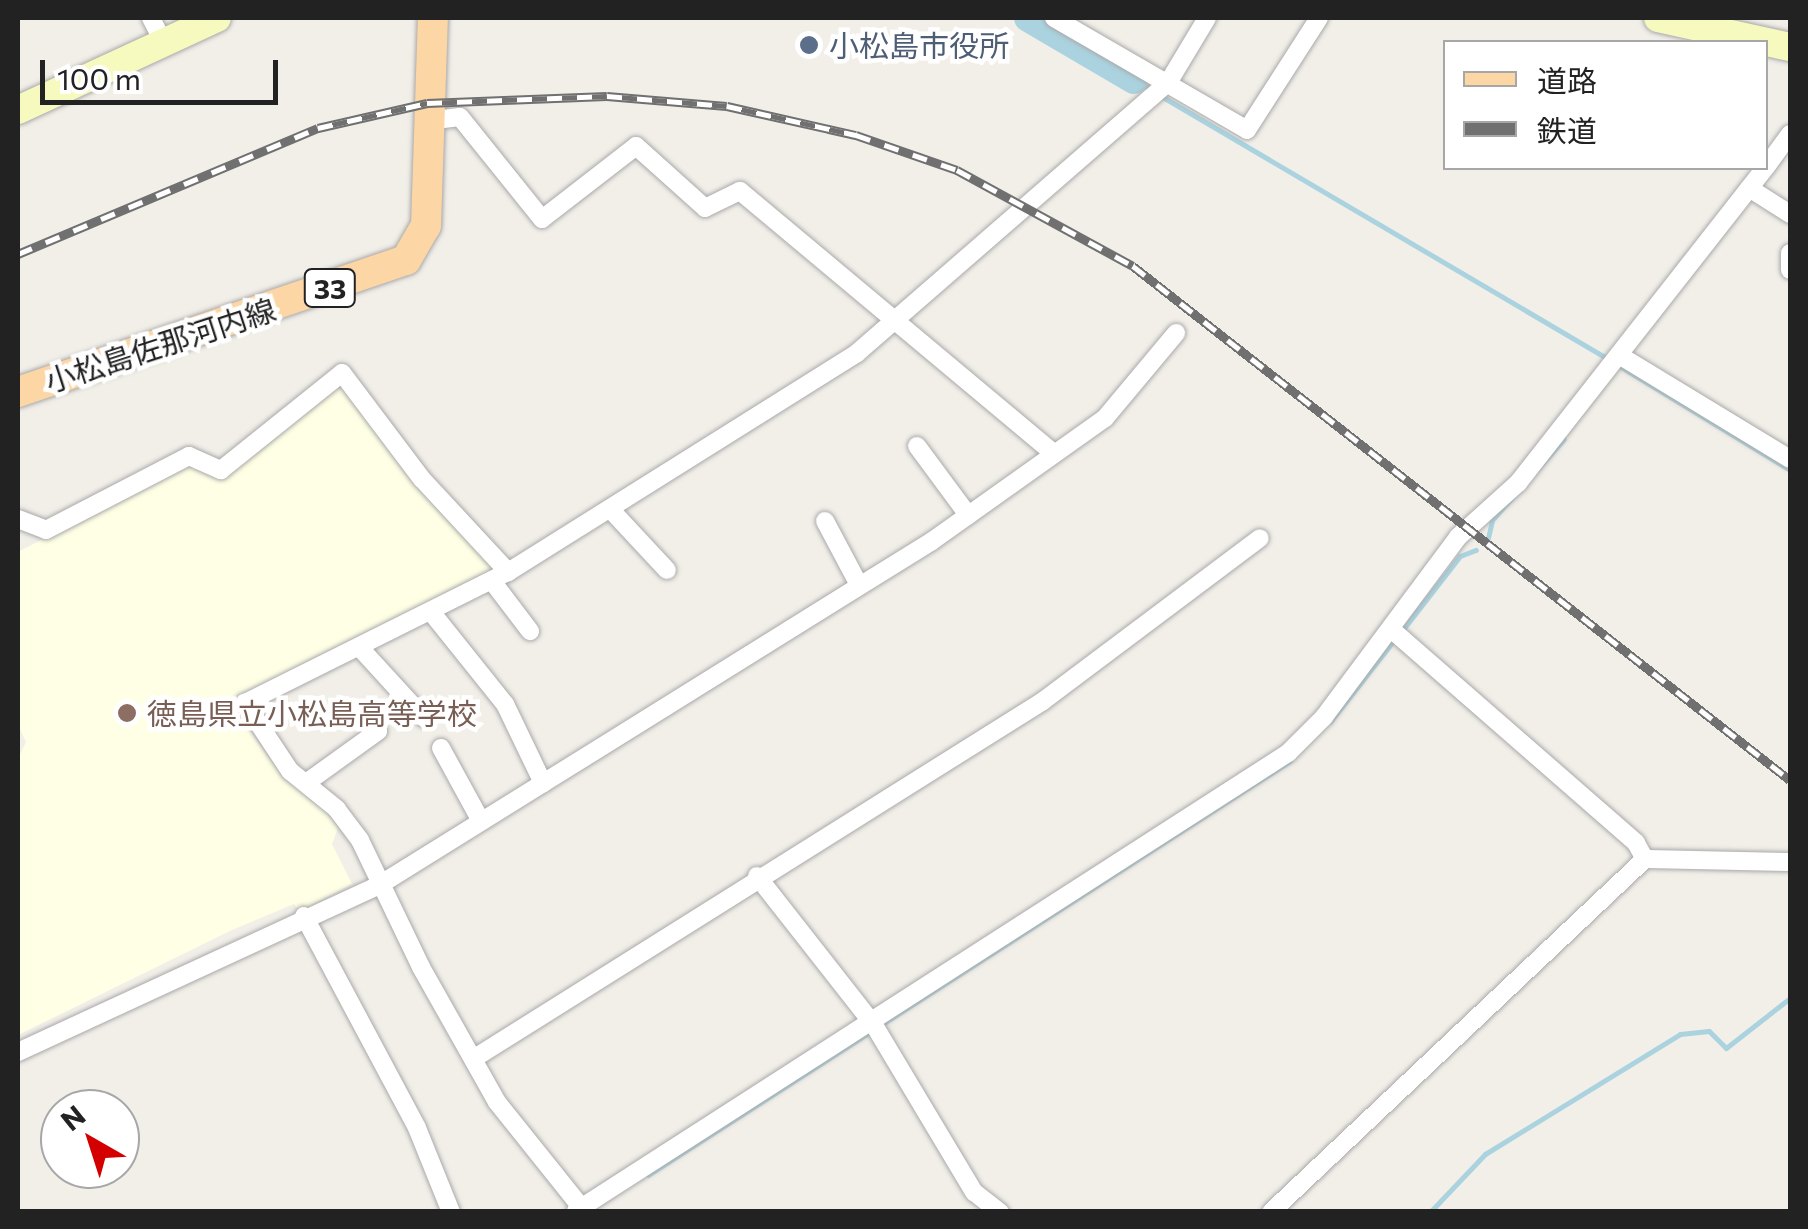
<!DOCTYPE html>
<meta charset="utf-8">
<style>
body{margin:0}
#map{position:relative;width:1808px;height:1229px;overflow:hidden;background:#f2efe9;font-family:Commissioner,"Noto Sans JP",sans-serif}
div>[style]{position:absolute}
.education>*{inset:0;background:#ffffe5}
.stream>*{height:5px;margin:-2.5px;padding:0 2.5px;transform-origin:2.5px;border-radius:2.5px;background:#aad3df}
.river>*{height:28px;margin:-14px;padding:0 14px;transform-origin:14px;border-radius:14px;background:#aad3df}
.roads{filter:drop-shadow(0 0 2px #a9a9a9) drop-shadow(0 0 2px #a9a9a9)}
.street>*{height:18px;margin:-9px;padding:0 9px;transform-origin:9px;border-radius:9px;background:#fff}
.secondary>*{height:28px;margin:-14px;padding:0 14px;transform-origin:14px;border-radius:14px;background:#f7fabf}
.primary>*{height:30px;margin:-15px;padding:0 15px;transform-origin:15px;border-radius:15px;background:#fcd6a4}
.rail>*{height:9px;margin-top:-4.5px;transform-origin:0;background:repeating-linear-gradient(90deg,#fff 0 15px,#707070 0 30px);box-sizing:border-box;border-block:2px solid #707070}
.dots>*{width:28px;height:28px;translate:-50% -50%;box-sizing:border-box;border:5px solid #fff;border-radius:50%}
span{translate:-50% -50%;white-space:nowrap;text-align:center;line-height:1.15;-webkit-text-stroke:9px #fff;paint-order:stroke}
.shield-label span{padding:2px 8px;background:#fff;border:2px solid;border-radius:8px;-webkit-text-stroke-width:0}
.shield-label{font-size:28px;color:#222;font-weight:700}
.service-label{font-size:30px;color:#4e5e75}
.left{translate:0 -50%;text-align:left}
.street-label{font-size:30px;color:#222}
.education-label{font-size:30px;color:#785e54}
.frame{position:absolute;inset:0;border:20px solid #222;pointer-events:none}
.legend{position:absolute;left:1443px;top:40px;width:325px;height:130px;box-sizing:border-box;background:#fff;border:2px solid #a7a7a7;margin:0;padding:12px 18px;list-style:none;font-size:30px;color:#222}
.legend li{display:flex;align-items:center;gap:20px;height:50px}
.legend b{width:50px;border:2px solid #a7a7a7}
.north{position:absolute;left:40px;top:1089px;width:100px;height:100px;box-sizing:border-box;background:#fff;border:2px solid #a7a7a7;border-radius:50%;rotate:321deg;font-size:28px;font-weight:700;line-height:40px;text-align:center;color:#222}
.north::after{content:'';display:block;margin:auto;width:35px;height:45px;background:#d40000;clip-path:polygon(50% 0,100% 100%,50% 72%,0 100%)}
.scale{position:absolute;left:40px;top:60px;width:238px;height:45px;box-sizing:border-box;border:5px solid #222;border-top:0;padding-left:12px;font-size:30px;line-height:35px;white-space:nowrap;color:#222;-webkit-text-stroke:8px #fff;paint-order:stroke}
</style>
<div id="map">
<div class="education">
<div style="clip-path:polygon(342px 382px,496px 570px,228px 701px,284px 779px,322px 806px,338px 828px,332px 844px,352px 884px,299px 911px,294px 904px,232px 930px,18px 1035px,18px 759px,26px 742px,18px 725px,18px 552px,192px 462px,218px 478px,232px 472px,236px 463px)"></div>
</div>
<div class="stream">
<div style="left:1134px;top:80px;width:21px;rotate:29deg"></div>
<div style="left:1161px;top:96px;width:519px;rotate:30.47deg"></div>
<div style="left:1618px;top:365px;width:202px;rotate:31.4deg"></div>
<div style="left:1488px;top:538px;width:18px;rotate:-77deg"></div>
<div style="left:1492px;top:520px;width:108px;rotate:-48.4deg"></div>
<div style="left:1401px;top:632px;width:96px;rotate:-52.2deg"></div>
<div style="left:1460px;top:556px;width:17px;rotate:-21deg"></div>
<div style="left:1330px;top:722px;width:104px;rotate:-52deg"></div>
<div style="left:648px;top:1175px;width:764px;rotate:-32.82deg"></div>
<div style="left:1430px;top:1212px;width:80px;rotate:-46.5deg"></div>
<div style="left:1485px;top:1154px;width:229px;rotate:-31.6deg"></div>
<div style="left:1680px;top:1034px;width:29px;rotate:-6deg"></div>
<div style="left:1709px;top:1031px;width:24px;rotate:45deg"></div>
<div style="left:1726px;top:1048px;width:81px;rotate:-38deg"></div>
</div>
<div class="river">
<div style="left:1028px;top:18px;width:123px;rotate:30.3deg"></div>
</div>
<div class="roads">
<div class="street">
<div style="left:151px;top:18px;width:28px;rotate:63deg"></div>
<div style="left:1054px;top:18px;width:223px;rotate:30.1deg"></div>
<div style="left:1247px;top:130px;width:133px;rotate:-57.3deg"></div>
<div style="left:427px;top:121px;width:33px;rotate:-7deg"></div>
<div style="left:460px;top:117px;width:131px;rotate:51.2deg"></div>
<div style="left:542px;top:219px;width:119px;rotate:-37.8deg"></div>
<div style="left:636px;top:146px;width:93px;rotate:41.9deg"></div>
<div style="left:705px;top:208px;width:39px;rotate:-26deg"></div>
<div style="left:740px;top:191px;width:408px;rotate:39.9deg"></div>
<div style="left:1766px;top:167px;width:41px;rotate:-54deg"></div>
<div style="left:1749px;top:188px;width:49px;rotate:32.4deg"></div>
<div style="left:1790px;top:253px;width:17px;rotate:90deg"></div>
<div style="left:1619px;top:355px;width:200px;rotate:31.3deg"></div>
<div style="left:917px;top:446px;width:86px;rotate:53.5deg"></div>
<div style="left:611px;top:510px;width:82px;rotate:47deg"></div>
<div style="left:18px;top:519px;width:30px;rotate:21deg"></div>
<div style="left:46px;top:530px;width:161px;rotate:-27.4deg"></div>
<div style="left:189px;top:456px;width:35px;rotate:24deg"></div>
<div style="left:221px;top:470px;width:155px;rotate:-38.7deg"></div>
<div style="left:342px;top:373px;width:133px;rotate:53deg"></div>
<div style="left:422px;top:479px;width:127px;rotate:47.2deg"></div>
<div style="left:825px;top:521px;width:72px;rotate:62deg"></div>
<div style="left:492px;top:581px;width:63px;rotate:52.8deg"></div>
<div style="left:432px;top:613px;width:117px;rotate:51.3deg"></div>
<div style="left:505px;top:704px;width:88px;rotate:64.3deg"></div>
<div style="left:1391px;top:629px;width:325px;rotate:41.1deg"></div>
<div style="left:1636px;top:843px;width:18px;rotate:61deg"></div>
<div style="left:361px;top:649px;width:93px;rotate:47.6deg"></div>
<div style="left:441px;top:748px;width:83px;rotate:61.3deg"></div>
<div style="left:306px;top:783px;width:89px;rotate:-35.8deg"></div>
<div style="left:757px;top:876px;width:189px;rotate:51.9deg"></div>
<div style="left:874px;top:1025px;width:195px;rotate:59.1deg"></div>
<div style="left:974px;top:1192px;width:33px;rotate:38deg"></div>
<div style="left:304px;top:916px;width:240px;rotate:61.9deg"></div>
<div style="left:417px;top:1128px;width:91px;rotate:68deg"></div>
<div style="left:18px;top:1052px;width:400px;rotate:-24.8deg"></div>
<div style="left:381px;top:884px;width:649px;rotate:-31.9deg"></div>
<div style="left:932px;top:541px;width:212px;rotate:-35.4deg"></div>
<div style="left:1105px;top:418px;width:111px;rotate:-50.1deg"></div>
<div style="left:473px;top:1059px;width:673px;rotate:-32.13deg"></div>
<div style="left:1043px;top:701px;width:271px;rotate:-36.9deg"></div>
<div style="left:576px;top:1211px;width:847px;rotate:-32.75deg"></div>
<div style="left:1288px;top:753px;width:51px;rotate:-45deg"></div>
<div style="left:1324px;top:717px;width:224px;rotate:-53.3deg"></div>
<div style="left:1458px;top:537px;width:81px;rotate:-42deg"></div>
<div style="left:1518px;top:483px;width:400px;rotate:-51.9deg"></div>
<div style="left:585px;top:1212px;width:141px;rotate:-128.7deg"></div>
<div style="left:497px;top:1102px;width:155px;rotate:-119.4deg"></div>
<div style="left:421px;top:967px;width:141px;rotate:-115.7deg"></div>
<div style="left:360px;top:840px;width:39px;rotate:-127deg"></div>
<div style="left:337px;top:809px;width:60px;rotate:-141deg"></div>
<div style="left:290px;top:771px;width:82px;rotate:-123.5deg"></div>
<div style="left:245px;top:703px;width:294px;rotate:-26.5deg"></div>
<div style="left:508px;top:572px;width:412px;rotate:-32.1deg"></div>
<div style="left:857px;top:353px;width:412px;rotate:-41deg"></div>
<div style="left:1168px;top:83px;width:76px;rotate:-59deg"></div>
<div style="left:1271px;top:1212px;width:514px;rotate:-43.35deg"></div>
<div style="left:1645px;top:859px;width:145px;rotate:1.2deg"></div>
</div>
<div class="secondary">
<div style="left:1658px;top:18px;width:135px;rotate:12.4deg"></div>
<div style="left:18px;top:110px;width:219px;rotate:-24.8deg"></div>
</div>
<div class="primary">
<div style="left:18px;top:392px;width:410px;rotate:-18.8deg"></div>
<div style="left:406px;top:260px;width:39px;rotate:-60deg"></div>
<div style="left:426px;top:226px;width:208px;rotate:-88.1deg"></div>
</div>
</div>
<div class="rail">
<div style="left:18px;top:254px;width:325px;rotate:-22.8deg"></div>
<div style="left:318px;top:128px;width:112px;rotate:-12.9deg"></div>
<div style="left:427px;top:103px;width:180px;rotate:-2.2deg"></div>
<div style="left:607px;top:96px;width:120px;rotate:4.8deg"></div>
<div style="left:727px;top:106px;width:132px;rotate:12.7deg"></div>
<div style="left:856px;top:135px;width:107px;rotate:19.1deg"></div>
<div style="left:957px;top:170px;width:200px;rotate:28.6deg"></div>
<div style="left:1133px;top:266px;width:834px;rotate:38.04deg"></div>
</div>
<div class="dots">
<div style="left:809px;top:45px;background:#5c6f8a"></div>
<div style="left:127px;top:713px;background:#8d6e63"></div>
</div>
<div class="shield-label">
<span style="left:330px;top:288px">33</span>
</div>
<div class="service-label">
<span class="left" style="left:829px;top:45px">小松島市役所</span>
</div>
<div class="street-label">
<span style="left:160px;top:345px;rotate:-18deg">小松島佐那河内線</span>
</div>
<div class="education-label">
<span class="left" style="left:147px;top:713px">徳島県立小松島高等学校</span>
</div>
<div class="frame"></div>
<ul class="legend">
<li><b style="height:12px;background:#fcd6a4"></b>道路</li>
<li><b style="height:12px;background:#707070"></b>鉄道</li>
</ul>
<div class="north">N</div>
<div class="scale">100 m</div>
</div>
